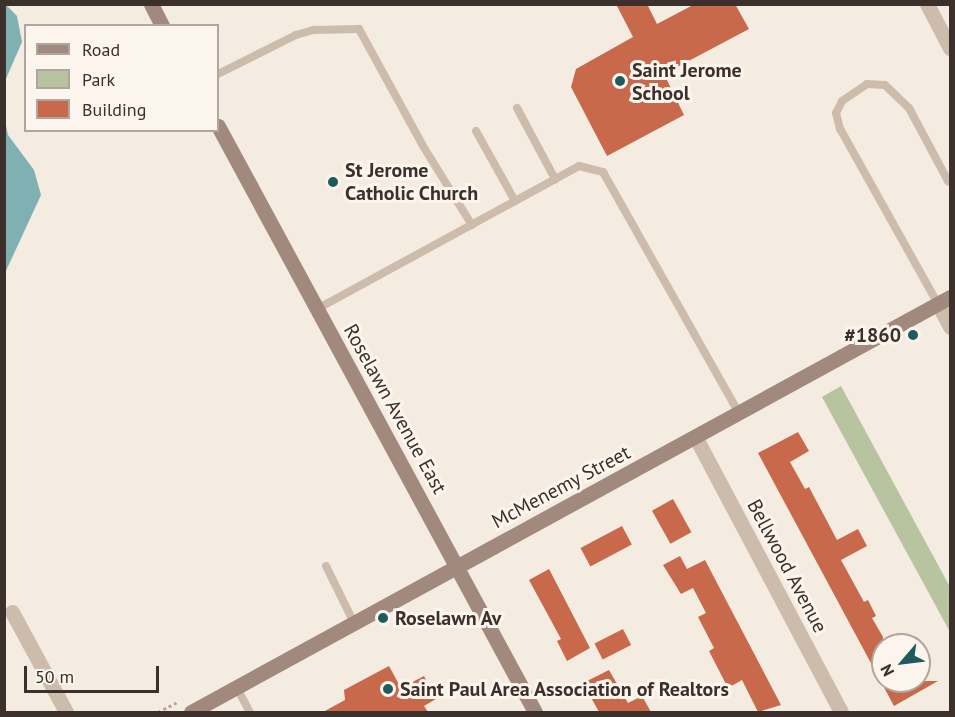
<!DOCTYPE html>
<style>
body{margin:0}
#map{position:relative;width:955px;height:717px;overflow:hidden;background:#f4ebe1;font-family:"PT Sans",sans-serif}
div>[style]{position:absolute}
.green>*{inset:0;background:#b8c4a0}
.water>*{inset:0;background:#7fb0b2}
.building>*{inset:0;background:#c8694b;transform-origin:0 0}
.path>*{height:3px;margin-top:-1.5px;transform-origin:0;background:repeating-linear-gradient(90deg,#b9a596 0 3px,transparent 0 6px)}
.lane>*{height:8px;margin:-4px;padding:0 4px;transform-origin:4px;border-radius:4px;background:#cdbbac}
.street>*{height:15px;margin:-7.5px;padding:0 7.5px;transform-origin:7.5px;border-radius:7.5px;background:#cdbbac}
.secondary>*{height:15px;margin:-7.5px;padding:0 7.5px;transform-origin:7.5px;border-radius:7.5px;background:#a18a7d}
.dots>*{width:16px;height:16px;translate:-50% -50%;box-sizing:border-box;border:3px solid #fbf5ee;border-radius:50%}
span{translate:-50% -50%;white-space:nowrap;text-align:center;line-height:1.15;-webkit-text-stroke:6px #fbf5ee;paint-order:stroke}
.poi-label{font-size:20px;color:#3b302b;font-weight:700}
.left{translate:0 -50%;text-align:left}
.right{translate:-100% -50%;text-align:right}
.street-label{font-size:20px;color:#3b302b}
.frame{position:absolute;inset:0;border:6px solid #3b302b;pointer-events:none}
.legend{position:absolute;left:24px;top:24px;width:195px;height:108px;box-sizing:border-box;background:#fbf5ee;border:2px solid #aea6a0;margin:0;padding:8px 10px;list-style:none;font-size:18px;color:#3b302b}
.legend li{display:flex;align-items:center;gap:12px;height:30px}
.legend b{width:30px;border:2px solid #aea6a0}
.north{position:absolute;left:871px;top:633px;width:60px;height:60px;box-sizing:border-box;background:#fbf5ee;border:2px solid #aea6a0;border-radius:50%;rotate:242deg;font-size:16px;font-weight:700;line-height:24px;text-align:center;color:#3b302b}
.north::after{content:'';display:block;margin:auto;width:21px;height:27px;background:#1f5a5e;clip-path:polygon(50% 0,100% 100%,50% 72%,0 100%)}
.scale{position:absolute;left:24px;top:666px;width:135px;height:27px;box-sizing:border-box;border:3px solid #3b302b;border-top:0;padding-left:8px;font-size:18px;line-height:21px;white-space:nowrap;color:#3b302b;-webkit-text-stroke:4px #fbf5ee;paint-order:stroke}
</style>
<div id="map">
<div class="green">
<div style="clip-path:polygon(841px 386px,950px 587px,950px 632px,822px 397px)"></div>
</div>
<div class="water">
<div style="clip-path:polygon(6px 5px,17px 16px,22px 42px,5px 81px)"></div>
<div style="clip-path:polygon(5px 121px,8px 135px,34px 170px,41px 195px,5px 273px)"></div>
</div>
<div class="building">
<div style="clip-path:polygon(616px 4px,647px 4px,657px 24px,695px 4px,735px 4px,749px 29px,664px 74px,684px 115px,607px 156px,571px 87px,576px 69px,633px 37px)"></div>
<div style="clip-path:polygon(798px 432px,809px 451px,790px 462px,805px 489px,809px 487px,837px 540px,858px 529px,867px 546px,841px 560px,864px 602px,868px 600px,876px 616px,872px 618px,883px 637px,883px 681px,938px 681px,894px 706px,758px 453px)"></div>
<div style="left:673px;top:499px;width:38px;height:24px;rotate:61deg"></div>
<div style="left:622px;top:526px;width:21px;height:47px;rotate:62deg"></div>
<div style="clip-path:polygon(680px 556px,687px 569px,705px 560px,781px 705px,758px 712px,742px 680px,728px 688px,709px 651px,714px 648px,698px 617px,706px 613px,693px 588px,681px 594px,663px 565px)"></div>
<div style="clip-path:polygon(549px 569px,590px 648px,567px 661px,557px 641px,561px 639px,529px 580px)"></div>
<div style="left:623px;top:629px;width:18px;height:32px;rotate:63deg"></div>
<div style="clip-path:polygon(389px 666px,401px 688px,424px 676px,436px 699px,424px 706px,428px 712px,323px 712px,345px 700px,344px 690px)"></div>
<div style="clip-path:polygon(609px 670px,628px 703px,642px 696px,651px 712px,599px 712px,583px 683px)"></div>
</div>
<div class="path">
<div style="left:158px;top:712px;width:22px;rotate:-27deg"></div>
</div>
<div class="lane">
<div style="left:218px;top:74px;width:87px;rotate:-26.6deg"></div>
<div style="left:296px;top:35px;width:19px;rotate:-16deg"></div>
<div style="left:314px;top:30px;width:45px;rotate:-1.3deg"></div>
<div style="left:359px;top:29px;width:133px;rotate:61.3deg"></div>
<div style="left:423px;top:146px;width:93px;rotate:58.2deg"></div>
<div style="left:517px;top:108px;width:81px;rotate:61.8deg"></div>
<div style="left:476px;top:131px;width:80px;rotate:60.9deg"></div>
<div style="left:938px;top:304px;width:201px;rotate:-119.2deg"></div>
<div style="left:840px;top:129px;width:16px;rotate:-104deg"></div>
<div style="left:836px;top:113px;width:13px;rotate:-63deg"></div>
<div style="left:842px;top:101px;width:30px;rotate:-34deg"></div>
<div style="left:867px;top:84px;width:18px;rotate:3deg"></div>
<div style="left:885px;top:85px;width:33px;rotate:44deg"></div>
<div style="left:909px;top:108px;width:83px;rotate:61.9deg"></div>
<div style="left:948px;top:181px;width:3px;rotate:-45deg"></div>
<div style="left:317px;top:309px;width:298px;rotate:-28.6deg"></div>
<div style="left:579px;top:166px;width:25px;rotate:14deg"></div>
<div style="left:603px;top:172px;width:277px;rotate:60.6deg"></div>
<div style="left:326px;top:566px;width:64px;rotate:63.8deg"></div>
<div style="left:237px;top:688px;width:27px;rotate:62deg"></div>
</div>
<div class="street">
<div style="left:927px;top:4px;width:50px;rotate:62.4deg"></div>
<div style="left:938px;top:304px;width:26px;rotate:62deg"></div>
<div style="left:696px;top:438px;width:310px;rotate:62.1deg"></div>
<div style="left:12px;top:612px;width:114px;rotate:61.6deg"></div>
</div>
<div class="secondary">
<div style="left:151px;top:4px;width:25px;rotate:63deg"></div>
<div style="left:218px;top:126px;width:666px;rotate:61.59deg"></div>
<div style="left:191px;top:712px;width:865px;rotate:-28.67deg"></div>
</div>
<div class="dots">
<div style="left:620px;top:81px;background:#1f5a5e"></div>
<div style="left:333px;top:182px;background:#1f5a5e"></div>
<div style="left:913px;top:335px;background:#1f5a5e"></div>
<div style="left:383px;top:618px;background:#1f5a5e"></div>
<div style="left:388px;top:689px;background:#1f5a5e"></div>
</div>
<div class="poi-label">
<span class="left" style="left:632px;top:82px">Saint Jerome<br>School</span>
<span class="left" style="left:345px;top:182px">St Jerome<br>Catholic Church</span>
<span class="right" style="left:901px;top:335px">#1860</span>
<span class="left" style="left:395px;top:618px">Roselawn Av</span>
<span class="left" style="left:400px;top:689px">Saint Paul Area Association of Realtors</span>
</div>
<div class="street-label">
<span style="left:395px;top:409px;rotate:61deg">Roselawn Avenue East</span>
<span style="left:561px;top:487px;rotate:-28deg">McMenemy Street</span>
<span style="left:787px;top:566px;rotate:62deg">Bellwood Avenue</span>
</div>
<div class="frame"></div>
<ul class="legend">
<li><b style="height:8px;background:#a18a7d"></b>Road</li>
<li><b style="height:16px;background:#b8c4a0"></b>Park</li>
<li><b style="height:16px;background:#c8694b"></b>Building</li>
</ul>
<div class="north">N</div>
<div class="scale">50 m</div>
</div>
